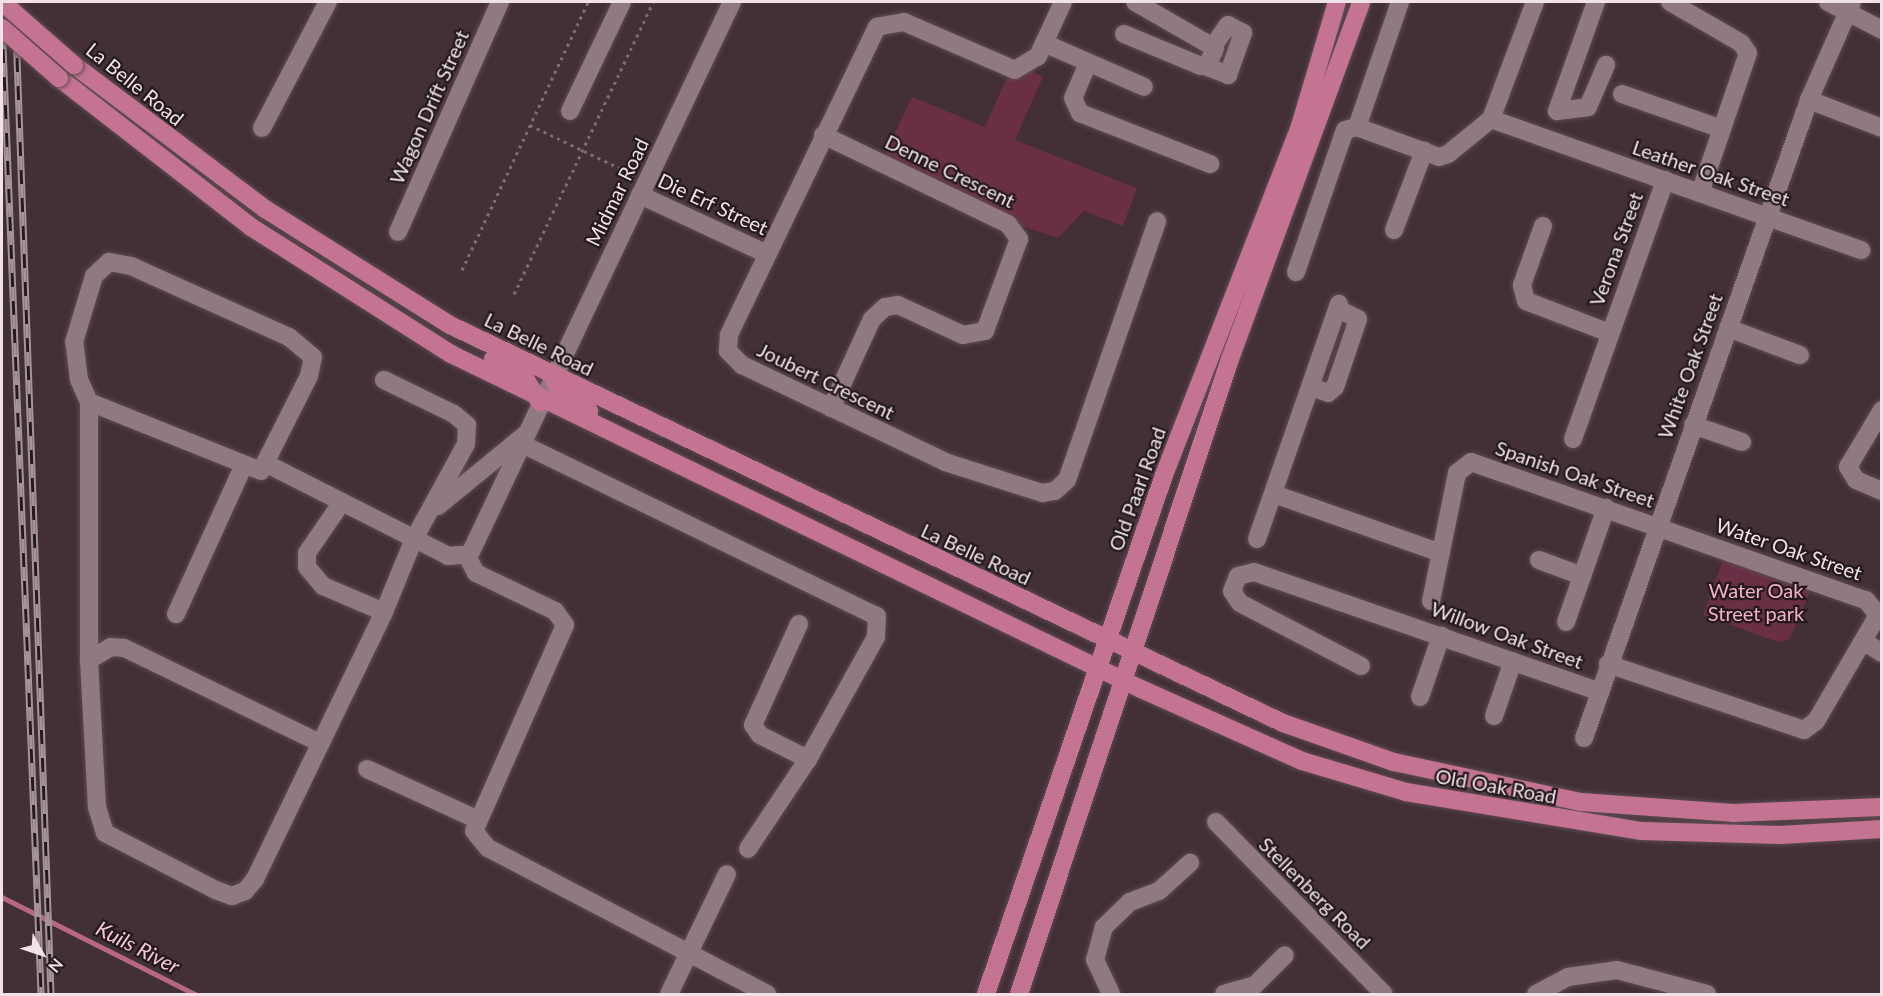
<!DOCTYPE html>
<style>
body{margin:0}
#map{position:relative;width:1883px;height:996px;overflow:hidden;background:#432f36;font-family:Lato,sans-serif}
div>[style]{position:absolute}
.green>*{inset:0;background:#6a2e45}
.stream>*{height:4.5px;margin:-2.25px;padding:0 2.25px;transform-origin:2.25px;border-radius:2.25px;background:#b76784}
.path>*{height:3px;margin-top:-1.5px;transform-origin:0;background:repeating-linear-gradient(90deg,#7e6c72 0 3px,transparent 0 7.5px)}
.roads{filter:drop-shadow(0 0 2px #5d4c51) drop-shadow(0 0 2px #5d4c51)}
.minor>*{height:18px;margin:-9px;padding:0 9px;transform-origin:9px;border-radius:9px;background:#907980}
.major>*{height:18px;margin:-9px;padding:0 9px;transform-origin:9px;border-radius:9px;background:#c57392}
.rail>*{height:7px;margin-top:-3.5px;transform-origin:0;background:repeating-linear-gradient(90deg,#241a1d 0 14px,#a49499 0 28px);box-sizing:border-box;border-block:2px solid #a49499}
.bridges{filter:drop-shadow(0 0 2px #5d4c51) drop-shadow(0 0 2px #5d4c51)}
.major-bridge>*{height:18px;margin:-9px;padding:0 9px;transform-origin:9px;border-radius:9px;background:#c57392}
span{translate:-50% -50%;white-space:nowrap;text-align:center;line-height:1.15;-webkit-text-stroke:4.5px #241a1d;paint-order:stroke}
.street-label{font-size:20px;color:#f0e2e6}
.park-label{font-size:20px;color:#f4b1c7}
.water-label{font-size:21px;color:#f6c8d6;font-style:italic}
.frame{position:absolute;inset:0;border:3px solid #f0e2e6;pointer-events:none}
.north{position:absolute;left:12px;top:924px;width:60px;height:60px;-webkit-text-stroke:4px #241a1d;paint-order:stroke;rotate:130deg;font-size:16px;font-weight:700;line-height:24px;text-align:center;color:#f0e2e6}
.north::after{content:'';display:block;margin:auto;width:21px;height:27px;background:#f0e2e6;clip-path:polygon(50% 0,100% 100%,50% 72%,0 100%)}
</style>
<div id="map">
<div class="green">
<div style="clip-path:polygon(1031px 71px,1043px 77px,1015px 140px,1137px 188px,1123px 226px,1084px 211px,1058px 238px,1018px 225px,883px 158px,912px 97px,985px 127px,1008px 75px)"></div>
<div style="clip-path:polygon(1724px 557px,1812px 588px,1789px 640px,1778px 642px,1703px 615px)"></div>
</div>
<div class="stream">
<div style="left:2px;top:897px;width:216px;rotate:26.7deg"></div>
</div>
<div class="path">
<div style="left:530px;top:125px;width:115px;rotate:25.7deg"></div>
<div style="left:462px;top:270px;width:296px;rotate:-64.8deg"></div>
<div style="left:514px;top:294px;width:323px;rotate:-64.5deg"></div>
</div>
<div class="roads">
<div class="minor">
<div style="left:732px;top:2px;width:615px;rotate:115.4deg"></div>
<div style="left:468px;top:558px;width:17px;rotate:62deg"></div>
<div style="left:476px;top:573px;width:88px;rotate:25.7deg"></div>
<div style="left:555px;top:611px;width:17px;rotate:54deg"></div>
<div style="left:565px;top:625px;width:225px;rotate:113.8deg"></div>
<div style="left:474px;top:831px;width:22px;rotate:51deg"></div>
<div style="left:488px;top:848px;width:315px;rotate:27.6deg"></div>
<div style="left:1063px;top:2px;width:60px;rotate:114.8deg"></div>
<div style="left:1038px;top:56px;width:27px;rotate:149deg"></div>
<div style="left:1015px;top:70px;width:121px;rotate:-156.6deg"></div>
<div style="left:904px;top:22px;width:27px;rotate:170deg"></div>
<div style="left:877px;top:27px;width:342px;rotate:115.7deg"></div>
<div style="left:729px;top:335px;width:16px;rotate:94deg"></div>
<div style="left:728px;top:351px;width:20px;rotate:45deg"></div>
<div style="left:742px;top:365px;width:225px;rotate:25.5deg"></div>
<div style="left:945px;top:462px;width:102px;rotate:17.7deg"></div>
<div style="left:1042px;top:493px;width:13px;rotate:-9deg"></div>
<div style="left:1055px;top:491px;width:16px;rotate:-43deg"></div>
<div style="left:1067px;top:480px;width:274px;rotate:-70.8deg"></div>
<div style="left:1596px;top:2px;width:116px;rotate:109.7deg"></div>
<div style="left:1557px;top:111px;width:31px;rotate:-7deg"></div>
<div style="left:1588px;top:107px;width:46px;rotate:-66.8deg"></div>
<div style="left:1670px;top:2px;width:82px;rotate:30deg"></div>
<div style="left:1741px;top:43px;width:12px;rotate:55deg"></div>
<div style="left:1748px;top:53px;width:148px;rotate:108.9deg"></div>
<div style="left:1828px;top:2px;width:61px;rotate:27.4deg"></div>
<div style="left:1124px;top:34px;width:83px;rotate:22.6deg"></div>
<div style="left:1201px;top:66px;width:7px;rotate:-16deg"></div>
<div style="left:1208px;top:64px;width:17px;rotate:-66deg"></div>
<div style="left:1215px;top:48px;width:92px;rotate:-150.1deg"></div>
<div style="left:1044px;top:43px;width:109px;rotate:23.7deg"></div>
<div style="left:1088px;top:63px;width:38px;rotate:113deg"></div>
<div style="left:1073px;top:98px;width:17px;rotate:65deg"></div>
<div style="left:1080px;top:113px;width:140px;rotate:21.4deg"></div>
<div style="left:1205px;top:66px;width:25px;rotate:21deg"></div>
<div style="left:1228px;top:75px;width:45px;rotate:-70.3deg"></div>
<div style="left:1243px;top:33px;width:17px;rotate:-152deg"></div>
<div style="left:1228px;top:25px;width:24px;rotate:125deg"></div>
<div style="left:1622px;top:94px;width:106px;rotate:19.3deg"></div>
<div style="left:1809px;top:100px;width:78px;rotate:21deg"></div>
<div style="left:570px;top:111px;width:121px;rotate:-64.5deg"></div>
<div style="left:1491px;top:119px;width:393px;rotate:19.5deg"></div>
<div style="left:1357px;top:127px;width:87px;rotate:20.1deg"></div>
<div style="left:1439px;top:157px;width:9px;rotate:-18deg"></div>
<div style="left:1448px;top:154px;width:55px;rotate:-39.1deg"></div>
<div style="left:1491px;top:119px;width:125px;rotate:-69.4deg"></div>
<div style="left:262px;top:128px;width:142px;rotate:-62.4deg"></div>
<div style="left:823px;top:135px;width:205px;rotate:25.7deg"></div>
<div style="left:1008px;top:224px;width:19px;rotate:54deg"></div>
<div style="left:1019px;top:239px;width:98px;rotate:110.3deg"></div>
<div style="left:985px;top:331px;width:22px;rotate:170deg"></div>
<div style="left:963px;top:335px;width:72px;rotate:-155.2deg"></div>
<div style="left:898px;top:305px;width:13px;rotate:171deg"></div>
<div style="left:885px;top:307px;width:18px;rotate:137deg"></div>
<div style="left:872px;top:319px;width:98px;rotate:114.7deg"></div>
<div style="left:640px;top:195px;width:140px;rotate:24.9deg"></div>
<div style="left:1543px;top:226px;width:63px;rotate:109.6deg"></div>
<div style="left:1522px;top:285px;width:16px;rotate:76deg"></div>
<div style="left:1526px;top:301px;width:90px;rotate:20.9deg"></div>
<div style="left:1394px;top:230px;width:85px;rotate:-69.2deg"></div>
<div style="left:398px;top:232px;width:252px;rotate:-66.1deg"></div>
<div style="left:1296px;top:272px;width:150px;rotate:-71deg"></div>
<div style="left:1345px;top:130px;width:12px;rotate:-14deg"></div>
<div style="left:1357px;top:127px;width:132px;rotate:-71deg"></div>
<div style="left:1728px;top:328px;width:77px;rotate:20.6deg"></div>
<div style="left:1311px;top:387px;width:18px;rotate:19deg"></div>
<div style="left:1328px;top:393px;width:9px;rotate:-41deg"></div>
<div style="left:1335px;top:387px;width:72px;rotate:-71.3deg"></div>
<div style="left:1358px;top:319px;width:22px;rotate:-153deg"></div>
<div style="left:1882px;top:410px;width:66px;rotate:120.8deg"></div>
<div style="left:1848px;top:467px;width:15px;rotate:58deg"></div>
<div style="left:1856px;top:480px;width:28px;rotate:23deg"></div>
<div style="left:1693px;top:425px;width:52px;rotate:19.1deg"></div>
<div style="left:1573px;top:439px;width:275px;rotate:-70.4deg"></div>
<div style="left:522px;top:444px;width:394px;rotate:25.9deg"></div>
<div style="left:877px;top:616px;width:21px;rotate:93deg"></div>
<div style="left:876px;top:637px;width:140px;rotate:119.1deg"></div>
<div style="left:808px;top:759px;width:108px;rotate:123.7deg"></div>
<div style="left:267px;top:464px;width:203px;rotate:26.9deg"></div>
<div style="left:448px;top:556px;width:21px;rotate:-5deg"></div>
<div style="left:1274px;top:494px;width:177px;rotate:19.5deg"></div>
<div style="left:342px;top:502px;width:62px;rotate:124.5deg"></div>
<div style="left:307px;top:553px;width:14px;rotate:90deg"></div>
<div style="left:307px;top:567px;width:25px;rotate:50deg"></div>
<div style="left:323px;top:586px;width:66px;rotate:23.1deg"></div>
<div style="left:438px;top:506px;width:114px;rotate:-39.3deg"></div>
<div style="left:1257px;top:539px;width:249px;rotate:-70.8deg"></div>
<div style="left:1539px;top:560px;width:46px;rotate:20.4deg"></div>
<div style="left:1431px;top:601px;width:131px;rotate:-78.5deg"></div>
<div style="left:1457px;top:473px;width:18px;rotate:-38deg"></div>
<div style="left:1471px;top:462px;width:418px;rotate:19.3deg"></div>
<div style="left:1866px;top:600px;width:19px;rotate:51deg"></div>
<div style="left:1878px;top:615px;width:123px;rotate:120.3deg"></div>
<div style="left:1816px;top:721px;width:15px;rotate:143deg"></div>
<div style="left:1804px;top:730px;width:207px;rotate:-161.4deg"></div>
<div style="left:176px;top:614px;width:164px;rotate:-65.5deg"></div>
<div style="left:1566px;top:622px;width:121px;rotate:-70.7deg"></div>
<div style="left:799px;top:624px;width:111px;rotate:114.5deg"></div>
<div style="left:753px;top:725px;width:12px;rotate:55deg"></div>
<div style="left:760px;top:735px;width:54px;rotate:26.6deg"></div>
<div style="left:1865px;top:642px;width:20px;rotate:33deg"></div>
<div style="left:89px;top:660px;width:258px;rotate:-90deg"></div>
<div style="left:89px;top:402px;width:24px;rotate:-114deg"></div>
<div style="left:79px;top:380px;width:38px;rotate:-97deg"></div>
<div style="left:74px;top:342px;width:69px;rotate:-73.1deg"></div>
<div style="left:94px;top:276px;width:21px;rotate:-43deg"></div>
<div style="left:109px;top:262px;width:22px;rotate:10deg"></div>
<div style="left:131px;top:266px;width:173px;rotate:24.2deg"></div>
<div style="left:289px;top:337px;width:31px;rotate:40deg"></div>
<div style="left:313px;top:357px;width:19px;rotate:102deg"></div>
<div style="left:309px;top:376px;width:106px;rotate:116.8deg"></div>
<div style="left:261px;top:471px;width:185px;rotate:-158.1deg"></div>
<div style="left:1361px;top:666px;width:136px;rotate:-152.5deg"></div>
<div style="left:1240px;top:603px;width:14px;rotate:-124deg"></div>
<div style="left:1232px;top:591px;width:16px;rotate:-68deg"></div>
<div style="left:1238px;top:576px;width:16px;rotate:-14deg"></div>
<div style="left:1254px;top:572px;width:366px;rotate:19.1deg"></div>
<div style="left:1420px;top:697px;width:65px;rotate:-71deg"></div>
<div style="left:1494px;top:716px;width:58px;rotate:-70.9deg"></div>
<div style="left:1584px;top:738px;width:677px;rotate:-70.57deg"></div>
<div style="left:1809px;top:100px;width:107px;rotate:-66.3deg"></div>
<div style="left:320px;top:743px;width:218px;rotate:-154.1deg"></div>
<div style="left:124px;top:648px;width:13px;rotate:-176deg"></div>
<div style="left:111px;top:647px;width:26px;rotate:149deg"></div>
<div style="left:89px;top:660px;width:147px;rotate:86.9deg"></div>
<div style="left:97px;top:807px;width:27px;rotate:73deg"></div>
<div style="left:105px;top:833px;width:125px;rotate:27.2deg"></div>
<div style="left:216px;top:890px;width:17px;rotate:21deg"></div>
<div style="left:232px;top:896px;width:14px;rotate:-21deg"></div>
<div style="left:245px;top:891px;width:16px;rotate:-50deg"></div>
<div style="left:255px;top:879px;width:297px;rotate:-64.2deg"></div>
<div style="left:384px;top:612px;width:79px;rotate:-67.7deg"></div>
<div style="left:414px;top:539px;width:108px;rotate:-61.3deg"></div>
<div style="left:466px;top:444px;width:19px;rotate:-87deg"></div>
<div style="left:467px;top:425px;width:17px;rotate:-140deg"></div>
<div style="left:454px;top:414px;width:78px;rotate:-154.1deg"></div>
<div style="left:367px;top:769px;width:120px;rotate:24.6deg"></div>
<div style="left:1216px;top:822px;width:240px;rotate:45.7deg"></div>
<div style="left:669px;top:994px;width:133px;rotate:-64.2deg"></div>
<div style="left:1111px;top:994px;width:38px;rotate:-115deg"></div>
<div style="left:1095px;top:960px;width:34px;rotate:-75deg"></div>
<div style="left:1104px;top:927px;width:36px;rotate:-44deg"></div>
<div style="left:1130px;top:902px;width:31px;rotate:-21deg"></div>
<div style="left:1159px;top:891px;width:42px;rotate:-42.1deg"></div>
<div style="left:1224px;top:994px;width:32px;rotate:-16deg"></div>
<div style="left:1255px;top:985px;width:42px;rotate:-45deg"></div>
<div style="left:1536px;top:994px;width:36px;rotate:-28deg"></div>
<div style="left:1568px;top:977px;width:49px;rotate:-8.1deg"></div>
<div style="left:1617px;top:970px;width:93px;rotate:14.9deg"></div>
</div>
<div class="major">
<div style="left:74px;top:65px;width:239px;rotate:37deg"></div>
<div style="left:265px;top:209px;width:218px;rotate:32.1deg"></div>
<div style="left:450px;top:325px;width:923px;rotate:25.54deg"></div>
<div style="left:1283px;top:723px;width:118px;rotate:19.4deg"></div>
<div style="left:1394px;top:762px;width:191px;rotate:12.1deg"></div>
<div style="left:1581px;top:802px;width:152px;rotate:4.1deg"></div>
<div style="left:1733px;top:813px;width:149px;rotate:-2.3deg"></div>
<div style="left:59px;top:78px;width:243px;rotate:37.8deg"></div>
<div style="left:251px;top:227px;width:237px;rotate:32.4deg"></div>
<div style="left:451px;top:354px;width:767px;rotate:25.9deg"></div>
<div style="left:1141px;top:689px;width:176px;rotate:24.1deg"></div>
<div style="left:1302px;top:761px;width:109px;rotate:16.6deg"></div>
<div style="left:1406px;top:792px;width:239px;rotate:9.4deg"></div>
<div style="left:1642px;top:831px;width:138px;rotate:1.7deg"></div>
<div style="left:1780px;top:835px;width:102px;rotate:-3.4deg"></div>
<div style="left:493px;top:359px;width:39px;rotate:32deg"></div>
<div style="left:526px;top:380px;width:26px;rotate:58deg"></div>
<div style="left:553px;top:377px;width:21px;rotate:67deg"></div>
<div style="left:561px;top:396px;width:32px;rotate:28deg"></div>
<div style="left:986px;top:994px;width:549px;rotate:-71.07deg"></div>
<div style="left:1164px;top:475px;width:375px;rotate:-68.7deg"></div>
<div style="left:1300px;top:126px;width:129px;rotate:-73.4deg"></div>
<div style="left:1019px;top:994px;width:669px;rotate:-71.62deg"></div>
<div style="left:1230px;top:359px;width:380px;rotate:-69.8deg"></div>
</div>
</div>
<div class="rail">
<div style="left:15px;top:2px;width:993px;rotate:87.92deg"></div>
<div style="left:2px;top:21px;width:974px;rotate:87.7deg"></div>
</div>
<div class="bridges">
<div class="major-bridge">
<div style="left:2px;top:2px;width:96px;rotate:41.2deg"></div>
<div style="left:2px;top:28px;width:76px;rotate:41.3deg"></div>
</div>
</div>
<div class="street-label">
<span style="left:135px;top:84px;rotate:39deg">La Belle Road</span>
<span style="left:429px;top:107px;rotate:-66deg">Wagon Drift Street</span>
<span style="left:950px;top:171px;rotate:26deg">Denne Crescent</span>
<span style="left:1711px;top:173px;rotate:19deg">Leather Oak Street</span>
<span style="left:617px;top:192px;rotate:-64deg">Midmar Road</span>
<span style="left:713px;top:204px;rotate:25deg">Die Erf Street</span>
<span style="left:1616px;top:249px;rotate:-70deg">Verona Street</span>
<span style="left:539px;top:344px;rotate:26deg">La Belle Road</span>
<span style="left:1690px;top:366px;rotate:-70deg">White Oak Street</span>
<span style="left:826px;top:381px;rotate:26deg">Joubert Crescent</span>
<span style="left:1575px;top:474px;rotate:19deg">Spanish Oak Street</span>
<span style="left:1137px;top:489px;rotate:-70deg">Old Paarl Road</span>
<span style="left:1789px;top:549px;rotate:19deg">Water Oak Street</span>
<span style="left:976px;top:554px;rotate:25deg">La Belle Road</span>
<span style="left:1507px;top:635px;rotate:20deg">Willow Oak Street</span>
<span style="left:1496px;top:786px;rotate:10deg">Old Oak Road</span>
<span style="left:1315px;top:893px;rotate:45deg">Stellenberg Road</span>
</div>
<div class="park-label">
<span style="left:1756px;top:602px">Water Oak<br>Street park</span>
</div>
<div class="water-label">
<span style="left:138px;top:947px;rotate:27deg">Kuils River</span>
</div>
<div class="frame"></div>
<div class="north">N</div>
</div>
